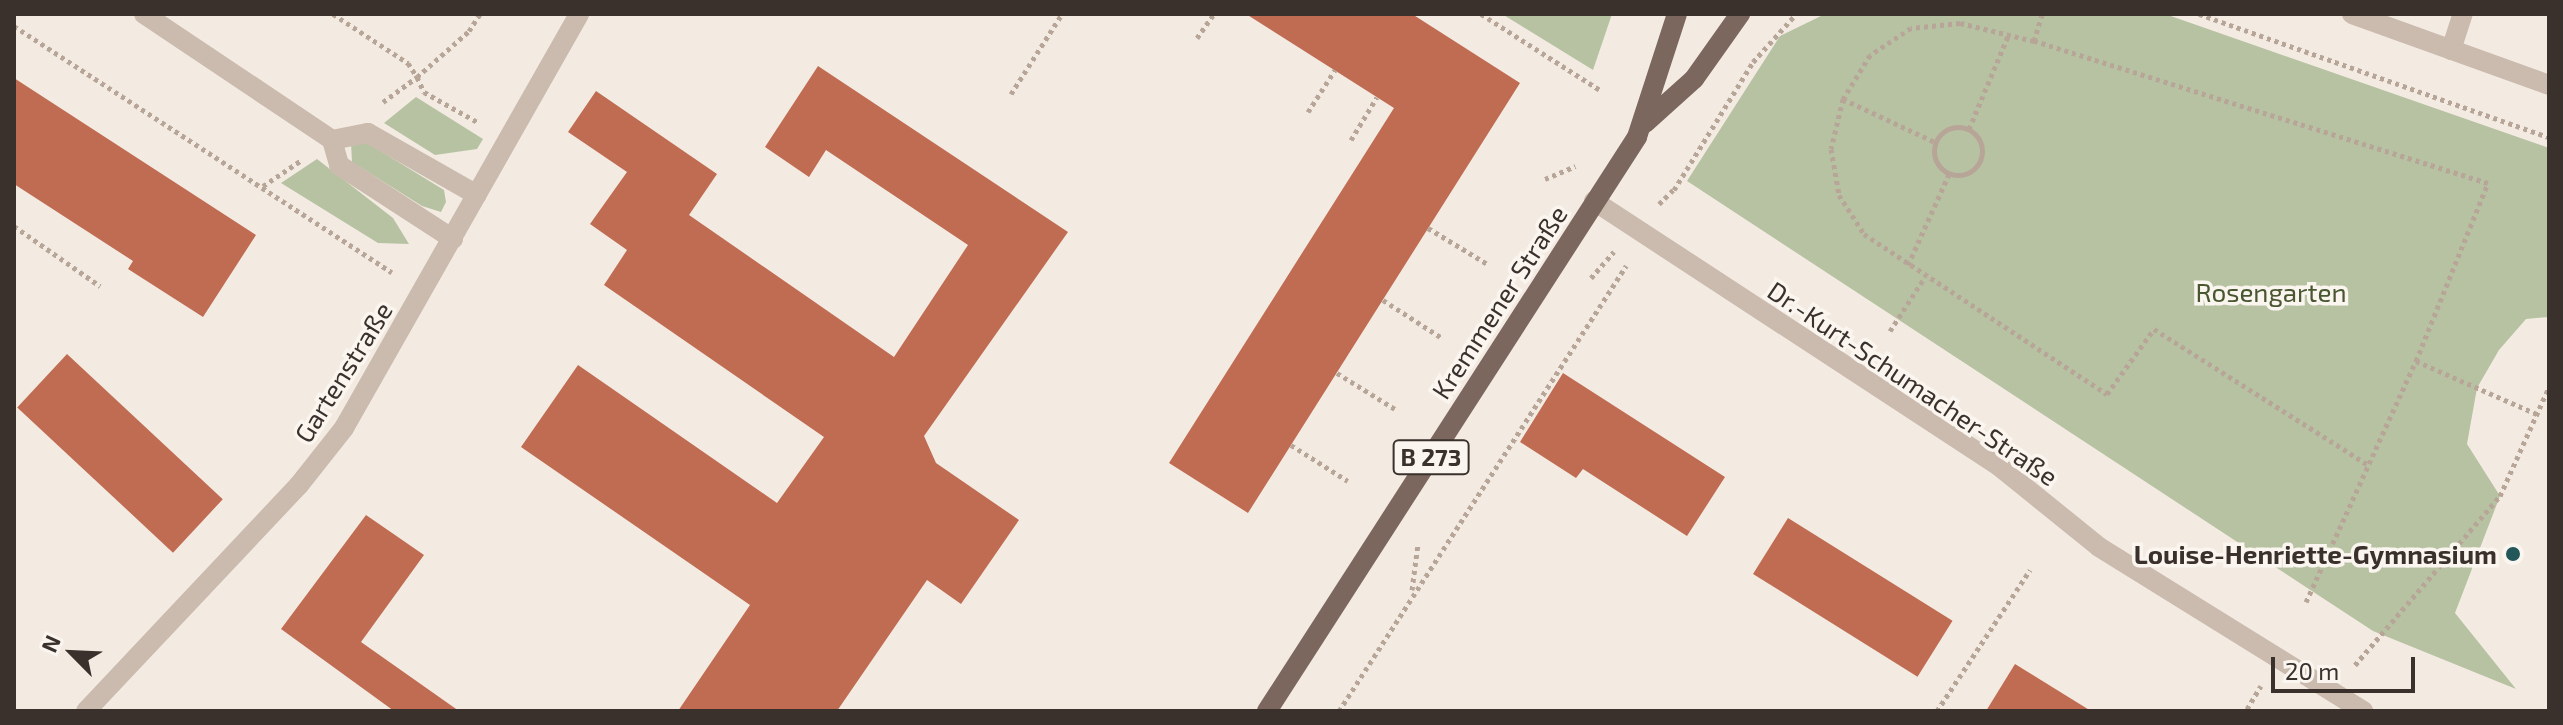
<!DOCTYPE html>
<meta charset="utf-8">
<style>
body{margin:0}
#map{position:relative;width:2563px;height:725px;overflow:hidden;background:#f3ebe2;font-family:"Exo 2",sans-serif}
div>[style]{position:absolute}
.green>*{inset:0;background:#b7c2a2}
.building>*{inset:0;background:#c06c53;transform-origin:0 0}
.path>*{height:5px;margin-top:-2.5px;transform-origin:0;background:repeating-linear-gradient(90deg,#b7a598 0 4px,transparent 0 8px)}
.path>.ring{margin:-2.5px;padding:0;box-sizing:content-box;background:none;border:5px solid #b7a598;border-radius:50%}
.minor>*{height:20px;margin:-10px;padding:0 10px;transform-origin:10px;border-radius:10px;background:#cbbbae}
.major>*{height:20px;margin:-10px;padding:0 10px;transform-origin:10px;border-radius:10px;background:#7b675e}
.dots>*{width:22px;height:22px;translate:-50% -50%;box-sizing:border-box;border:4px solid #faf5ef;border-radius:50%}
span{translate:-50% -50%;white-space:nowrap;text-align:center;line-height:1.15;-webkit-text-stroke:7px #faf5ef;paint-order:stroke}
.shield-label span{padding:2px 6px;background:#faf5ef;border:2px solid;border-radius:6px;-webkit-text-stroke-width:0}
.shield-label{font-size:24px;color:#3a302c;font-weight:700}
.park-label{font-size:26px;color:#495731}
.street-label{font-size:26px;color:#3a302c}
.poi-label{font-size:26px;color:#3a302c;font-weight:700}
.right{translate:-100% -50%;text-align:right}
.frame{position:absolute;inset:0;border:16px solid #3a302c;pointer-events:none}
.north{position:absolute;left:32px;top:613px;width:80px;height:80px;-webkit-text-stroke:6px #faf5ef;paint-order:stroke;rotate:294deg;font-size:22px;font-weight:700;line-height:32px;text-align:center;color:#3a302c}
.north::after{content:'';display:block;margin:auto;width:28px;height:36px;background:#3a302c;clip-path:polygon(50% 0,100% 100%,50% 72%,0 100%)}
.scale{position:absolute;left:2271px;top:657px;width:144px;height:36px;box-sizing:border-box;border:4px solid #3a302c;border-top:0;padding-left:10px;font-size:24px;line-height:28px;white-space:nowrap;color:#3a302c;-webkit-text-stroke:6px #faf5ef;paint-order:stroke}
</style>
<div id="map">
<div class="green">
<div style="clip-path:polygon(1502px 14px,1612px 14px,1593px 70px)"></div>
<div style="clip-path:polygon(1825px 14px,2165px 14px,2549px 148px,2549px 317px,2526px 319px,2499px 350px,2477px 388px,2467px 444px,2500px 496px,2455px 613px,2516px 689px,2373px 631px,1687px 181px,1780px 36px)"></div>
<div style="clip-path:polygon(416px 97px,483px 139px,477px 149px,435px 155px,384px 123px)"></div>
<div style="clip-path:polygon(364px 141px,444px 190px,446px 202px,441px 212px,422px 206px,352px 162px,351px 143px)"></div>
<div style="clip-path:polygon(317px 159px,393px 218px,409px 244px,378px 243px,281px 183px)"></div>
</div>
<div class="building">
<div style="clip-path:polygon(1246px 14px,1412px 14px,1520px 83px,1248px 513px,1169px 463px,1394px 108px)"></div>
<div style="clip-path:polygon(818px 66px,1068px 232px,924px 436px,936px 463px,1019px 520px,961px 604px,927px 580px,837px 711px,678px 711px,750px 605px,521px 447px,578px 365px,777px 503px,824px 437px,604px 285px,627px 250px,590px 224px,627px 172px,568px 132px,596px 91px,717px 174px,689px 215px,894px 357px,968px 245px,826px 150px,809px 177px,765px 147px)"></div>
<div style="clip-path:polygon(14px 78px,256px 235px,203px 317px,128px 269px,133px 261px,14px 184px)"></div>
<div style="left:67px;top:354px;width:213px;height:73px;rotate:43deg"></div>
<div style="clip-path:polygon(1563px 373px,1725px 477px,1687px 536px,1583px 469px,1576px 478px,1520px 442px)"></div>
<div style="clip-path:polygon(366px 515px,424px 555px,361px 642px,459px 711px,394px 711px,281px 629px)"></div>
<div style="left:1788px;top:518px;width:194px;height:66px;rotate:32deg"></div>
<div style="clip-path:polygon(2015px 664px,2091px 711px,1986px 711px)"></div>
</div>
<div class="path">
<div style="left:333px;top:14px;width:90px;rotate:33.2deg"></div>
<div style="left:408px;top:63px;width:17px;rotate:57deg"></div>
<div style="left:417px;top:77px;width:69px;rotate:-41.5deg"></div>
<div style="left:469px;top:31px;width:20px;rotate:-57deg"></div>
<div style="left:1481px;top:14px;width:141px;rotate:32.6deg"></div>
<div style="left:2199px;top:14px;width:371px;rotate:19.4deg"></div>
<div style="left:14px;top:26px;width:451px;rotate:33.1deg"></div>
<div style="left:1197px;top:38px;width:29px;rotate:-55deg"></div>
<div style="left:2034px;top:41px;width:28px;rotate:-73deg"></div>
<div style="left:1011px;top:94px;width:95px;rotate:-57.5deg"></div>
<div style="left:1843px;top:99px;width:102px;rotate:25.1deg"></div>
<div style="left:383px;top:102px;width:42px;rotate:-36.3deg"></div>
<div style="left:417px;top:77px;width:17px;rotate:65deg"></div>
<div style="left:424px;top:92px;width:63px;rotate:29.4deg"></div>
<div style="left:1308px;top:112px;width:50px;rotate:-57.3deg"></div>
<div class="ring" style="left:1934px;top:127px;width:43px;height:43px"></div>
<div style="left:1969px;top:129px;width:103px;rotate:-67.2deg"></div>
<div style="left:1351px;top:140px;width:50px;rotate:-58.8deg"></div>
<div style="left:1545px;top:179px;width:33px;rotate:-23deg"></div>
<div style="left:263px;top:186px;width:45px;rotate:-34deg"></div>
<div style="left:1674px;top:190px;width:150px;rotate:-58.3deg"></div>
<div style="left:1753px;top:62px;width:64px;rotate:-48.1deg"></div>
<div style="left:1659px;top:204px;width:23px;rotate:-45deg"></div>
<div style="left:14px;top:226px;width:105px;rotate:34.9deg"></div>
<div style="left:1428px;top:228px;width:71px;rotate:31.2deg"></div>
<div style="left:1908px;top:265px;width:100px;rotate:-65.7deg"></div>
<div style="left:1591px;top:278px;width:35px;rotate:-49deg"></div>
<div style="left:1383px;top:300px;width:70px;rotate:32.8deg"></div>
<div style="left:1890px;top:331px;width:64px;rotate:-57.1deg"></div>
<div style="left:2416px;top:361px;width:132px;rotate:23.7deg"></div>
<div style="left:1337px;top:373px;width:68px;rotate:31.8deg"></div>
<div style="left:1291px;top:445px;width:67px;rotate:32.3deg"></div>
<div style="left:1412px;top:590px;width:46px;rotate:-82.6deg"></div>
<div style="left:2306px;top:602px;width:265px;rotate:-65.5deg"></div>
<div style="left:2416px;top:361px;width:192px;rotate:-68deg"></div>
<div style="left:2488px;top:183px;width:476px;rotate:-162.6deg"></div>
<div style="left:2034px;top:41px;width:76px;rotate:-166.3deg"></div>
<div style="left:1960px;top:23px;width:49px;rotate:174.2deg"></div>
<div style="left:1911px;top:28px;width:49px;rotate:146.6deg"></div>
<div style="left:1870px;top:55px;width:52px;rotate:121.5deg"></div>
<div style="left:1843px;top:99px;width:51px;rotate:103.5deg"></div>
<div style="left:1831px;top:149px;width:47px;rotate:80.1deg"></div>
<div style="left:1839px;top:195px;width:46px;rotate:57.3deg"></div>
<div style="left:1864px;top:234px;width:291px;rotate:33.4deg"></div>
<div style="left:2107px;top:394px;width:80px;rotate:-54.1deg"></div>
<div style="left:2154px;top:329px;width:254px;rotate:32.4deg"></div>
<div style="left:2355px;top:665px;width:223px;rotate:-49.4deg"></div>
<div style="left:2500px;top:496px;width:120px;rotate:-65.8deg"></div>
<div style="left:2247px;top:709px;width:27px;rotate:-59deg"></div>
<div style="left:1339px;top:711px;width:530px;rotate:-57.18deg"></div>
<div style="left:1937px;top:711px;width:169px;rotate:-56.6deg"></div>
</div>
<div class="minor">
<div style="left:144px;top:14px;width:226px;rotate:33.8deg"></div>
<div style="left:332px;top:140px;width:26px;rotate:74deg"></div>
<div style="left:339px;top:165px;width:136px;rotate:33deg"></div>
<div style="left:2352px;top:14px;width:209px;rotate:19.8deg"></div>
<div style="left:2451px;top:50px;width:38px;rotate:-72deg"></div>
<div style="left:332px;top:140px;width:37px;rotate:-11deg"></div>
<div style="left:368px;top:133px;width:125px;rotate:29.6deg"></div>
<div style="left:1594px;top:201px;width:485px;rotate:33.2deg"></div>
<div style="left:2000px;top:467px;width:127px;rotate:38.9deg"></div>
<div style="left:2099px;top:547px;width:311px;rotate:31.8deg"></div>
<div style="left:86px;top:711px;width:311px;rotate:-46.7deg"></div>
<div style="left:299px;top:485px;width:73px;rotate:-51.7deg"></div>
<div style="left:344px;top:428px;width:476px;rotate:-60.4deg"></div>
</div>
<div class="major">
<div style="left:1645px;top:123px;width:66px;rotate:-41.9deg"></div>
<div style="left:1694px;top:79px;width:80px;rotate:-54.7deg"></div>
<div style="left:1267px;top:711px;width:683px;rotate:-57.19deg"></div>
<div style="left:1637px;top:137px;width:129px;rotate:-72deg"></div>
</div>
<div class="dots">
<div style="left:2513px;top:554px;background:#23575a"></div>
</div>
<div class="shield-label">
<span style="left:1431px;top:457px">B 273</span>
</div>
<div class="park-label">
<span style="left:2271px;top:292px">Rosengarten</span>
</div>
<div class="street-label">
<span style="left:1499px;top:302px;rotate:-57deg">Kremmener Straße</span>
<span style="left:343px;top:372px;rotate:-58deg">Gartenstraße</span>
<span style="left:1913px;top:383px;rotate:34deg">Dr.-Kurt-Schumacher-Straße</span>
</div>
<div class="poi-label">
<span class="right" style="left:2497px;top:554px">Louise-Henriette-Gymnasium</span>
</div>
<div class="frame"></div>
<div class="north">N</div>
<div class="scale">20 m</div>
</div>
